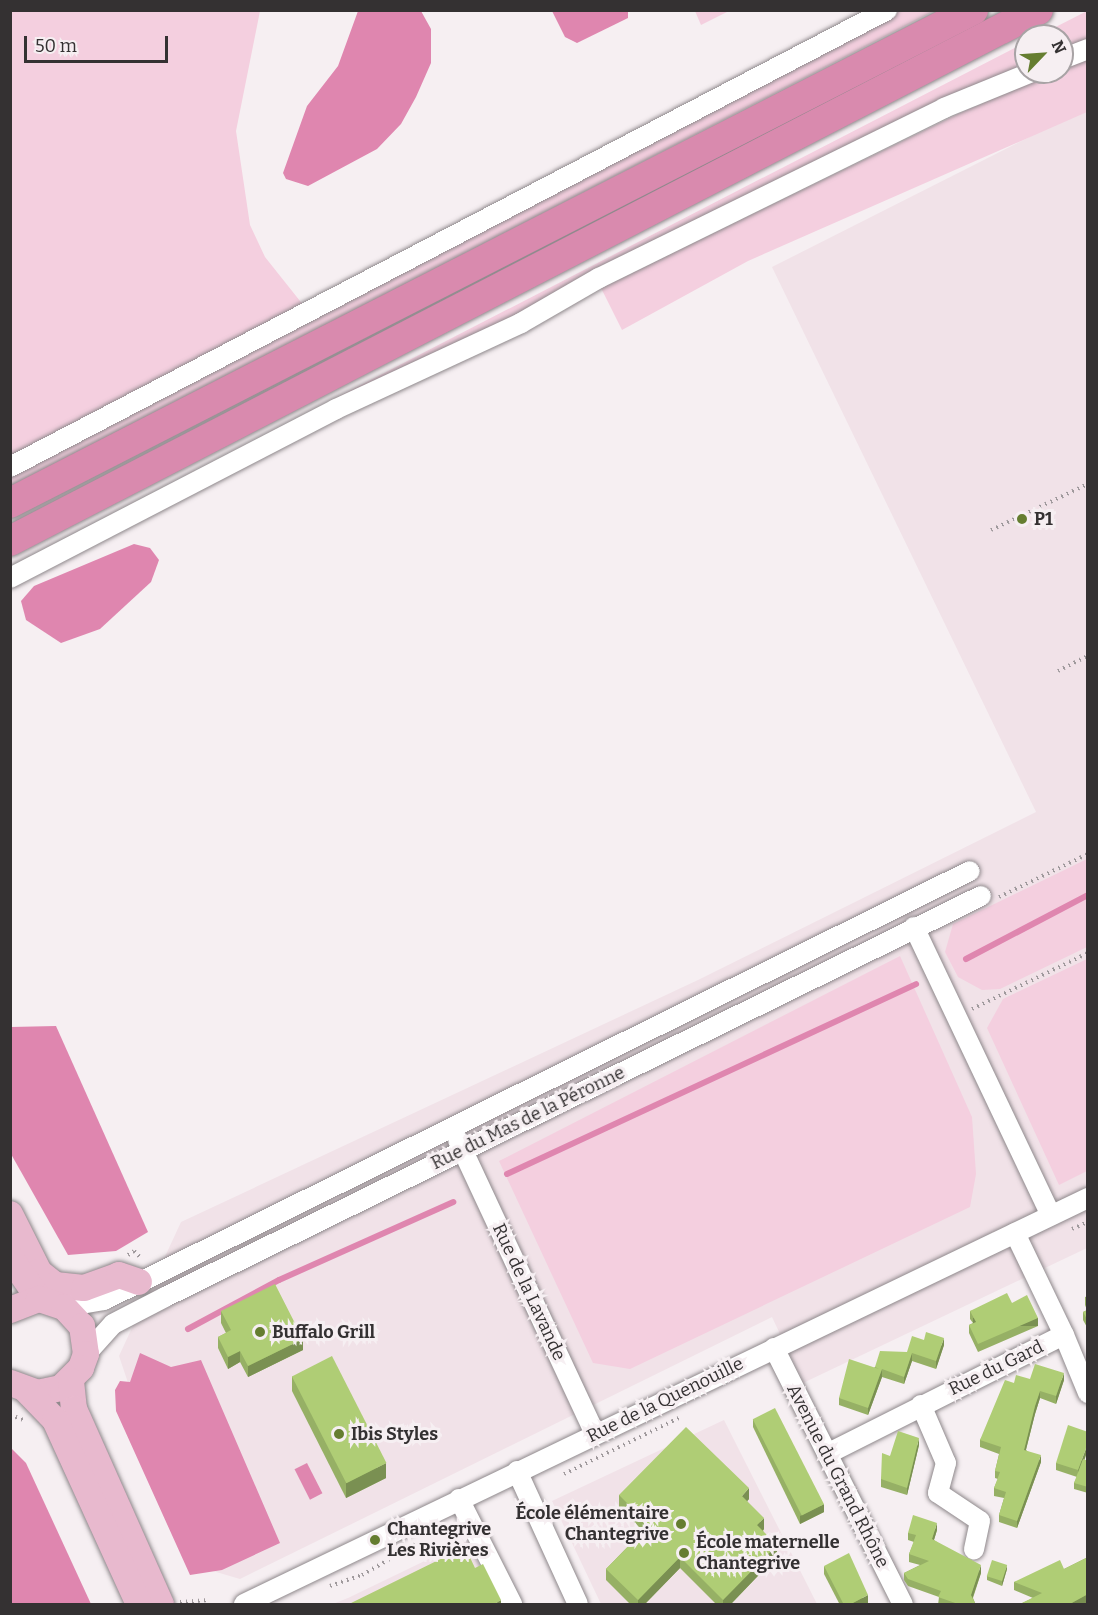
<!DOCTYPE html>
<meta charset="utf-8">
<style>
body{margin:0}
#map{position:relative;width:1098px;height:1615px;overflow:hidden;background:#f6eff2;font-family:Bitter,serif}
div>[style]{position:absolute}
.built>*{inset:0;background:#f1e2e8}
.green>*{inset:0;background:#f4cfdf}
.water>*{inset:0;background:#df86af;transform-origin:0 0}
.stream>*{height:6px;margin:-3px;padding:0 3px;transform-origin:3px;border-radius:3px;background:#df86af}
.path>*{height:4px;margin-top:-2px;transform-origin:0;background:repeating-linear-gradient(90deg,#9f999c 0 1.5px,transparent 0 6px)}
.roads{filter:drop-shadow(0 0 2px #8e888b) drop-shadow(0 0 2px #8e888b)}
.minor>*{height:20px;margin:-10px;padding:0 10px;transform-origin:10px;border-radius:10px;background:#fff}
.major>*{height:26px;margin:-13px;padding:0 13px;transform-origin:13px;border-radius:13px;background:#e8b9ce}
.highway>*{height:30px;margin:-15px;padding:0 15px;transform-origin:15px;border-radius:15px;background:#d98aae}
.wall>*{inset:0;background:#96b065}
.shaded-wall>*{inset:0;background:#7a9052;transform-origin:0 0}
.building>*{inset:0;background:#afcd75;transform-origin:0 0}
.dots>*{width:16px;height:16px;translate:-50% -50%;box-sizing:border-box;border:3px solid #f6eff2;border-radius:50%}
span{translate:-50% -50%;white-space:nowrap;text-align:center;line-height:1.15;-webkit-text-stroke:6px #f6eff2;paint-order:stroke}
.poi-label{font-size:18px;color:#343132;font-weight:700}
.left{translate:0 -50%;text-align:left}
.right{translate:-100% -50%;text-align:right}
.street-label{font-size:18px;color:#343132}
.frame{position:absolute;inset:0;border:12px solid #343132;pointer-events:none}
.north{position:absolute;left:1014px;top:24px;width:60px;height:60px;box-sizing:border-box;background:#f6eff2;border:2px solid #a8a3a5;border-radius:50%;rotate:65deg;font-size:16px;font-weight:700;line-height:24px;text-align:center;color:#343132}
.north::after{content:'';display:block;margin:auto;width:21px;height:27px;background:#657d30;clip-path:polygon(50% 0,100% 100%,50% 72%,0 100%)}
.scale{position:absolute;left:24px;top:36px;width:144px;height:27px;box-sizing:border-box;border:3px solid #343132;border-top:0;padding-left:8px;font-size:18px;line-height:21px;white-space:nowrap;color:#343132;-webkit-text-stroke:4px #f6eff2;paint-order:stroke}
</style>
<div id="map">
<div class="built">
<div style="clip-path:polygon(1087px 108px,1087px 1248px,803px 1383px,772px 1317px,240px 1579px,189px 1564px,119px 1356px,181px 1222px,698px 980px,1036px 812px,772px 267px)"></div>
<div style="clip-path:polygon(724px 1420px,817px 1604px,601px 1604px,552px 1501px)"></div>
<div style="clip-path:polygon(466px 1541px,500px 1604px,333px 1604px,348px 1598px)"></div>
</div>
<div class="green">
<div style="clip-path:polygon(11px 11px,260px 11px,236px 131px,250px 225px,265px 257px,304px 306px,11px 456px)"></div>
<div style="clip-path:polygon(695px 11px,729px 11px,701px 25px)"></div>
<div style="clip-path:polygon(898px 11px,934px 11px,11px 488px,11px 472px)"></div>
<div style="clip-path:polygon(1087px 11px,1087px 43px,1062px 54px,1062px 36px,1038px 36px)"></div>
<div style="clip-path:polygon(1026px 42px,1026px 69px,532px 310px,326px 403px)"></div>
<div style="clip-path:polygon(1087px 58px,1087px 112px,748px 261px,622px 330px,601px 288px,958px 114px)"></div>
<div style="clip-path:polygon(1087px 859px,1087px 947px,1000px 989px,982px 990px,958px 977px,945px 952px,953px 924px)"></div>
<div style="clip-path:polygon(900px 956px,972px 1117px,976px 1174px,970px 1207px,630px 1369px,593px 1363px,499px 1161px)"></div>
<div style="clip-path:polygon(1087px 959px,1087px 1171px,1059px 1185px,987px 1028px,1003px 999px)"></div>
</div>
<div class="water">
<div style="clip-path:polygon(358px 11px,421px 11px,431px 29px,431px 63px,416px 97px,401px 124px,377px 149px,308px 186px,286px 179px,283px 173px,307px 106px,338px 66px)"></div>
<div style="clip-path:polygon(552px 11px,628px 11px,628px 18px,577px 43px,565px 37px)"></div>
<div style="clip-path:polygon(134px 544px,150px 548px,159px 560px,151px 582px,100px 629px,61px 643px,26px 620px,21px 601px,34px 586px)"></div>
<div style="clip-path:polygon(56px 1026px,148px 1232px,116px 1251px,68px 1255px,11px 1154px,11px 1027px)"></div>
<div style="clip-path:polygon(140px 1353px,171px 1367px,201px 1360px,280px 1543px,222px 1570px,190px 1575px,116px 1411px,115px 1390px,120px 1381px,130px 1382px)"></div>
<div style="clip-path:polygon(11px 1448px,26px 1463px,91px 1604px,11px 1604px)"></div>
<div style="left:307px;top:1463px;width:34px;height:14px;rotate:63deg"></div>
</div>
<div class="stream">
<div style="left:966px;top:959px;width:138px;rotate:-27.7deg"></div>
<div style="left:507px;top:1174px;width:451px;rotate:-24.9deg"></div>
<div style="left:188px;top:1329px;width:103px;rotate:-28.3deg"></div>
<div style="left:279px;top:1280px;width:191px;rotate:-24.1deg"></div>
</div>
<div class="path">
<div style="left:991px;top:530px;width:107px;rotate:-25.4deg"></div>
<div style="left:1058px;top:671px;width:34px;rotate:-27deg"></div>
<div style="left:999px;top:897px;width:99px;rotate:-25.8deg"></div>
<div style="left:972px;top:1009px;width:129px;rotate:-25.8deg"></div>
<div style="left:1072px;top:1229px;width:17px;rotate:-24deg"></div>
<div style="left:128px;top:1255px;width:7px;rotate:-34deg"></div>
<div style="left:134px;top:1251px;width:10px;rotate:45deg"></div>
<div style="left:10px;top:1415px;width:15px;rotate:20deg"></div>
<div style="left:564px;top:1474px;width:130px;rotate:-26deg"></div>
<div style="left:330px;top:1586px;width:34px;rotate:-19deg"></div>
<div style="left:362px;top:1575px;width:66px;rotate:-30.1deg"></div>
<div style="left:180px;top:1602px;width:29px;rotate:-4deg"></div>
</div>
<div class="roads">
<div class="minor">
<div style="left:1062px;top:59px;width:28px;rotate:-21deg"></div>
<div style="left:10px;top:467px;width:989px;rotate:-27.52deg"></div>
<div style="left:10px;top:578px;width:367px;rotate:-27.4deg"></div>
<div style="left:336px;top:409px;width:204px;rotate:-24.9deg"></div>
<div style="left:521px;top:323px;width:90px;rotate:-30deg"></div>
<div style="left:599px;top:278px;width:385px;rotate:-26.2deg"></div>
<div style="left:944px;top:108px;width:95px;rotate:-22.2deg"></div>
<div style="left:914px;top:927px;width:319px;rotate:64.6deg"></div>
<div style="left:458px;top:1140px;width:324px;rotate:65deg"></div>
<div style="left:64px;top:1307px;width:41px;rotate:-9.9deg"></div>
<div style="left:104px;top:1300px;width:966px;rotate:-26.35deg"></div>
<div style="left:1064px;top:1335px;width:63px;rotate:67.5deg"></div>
<div style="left:774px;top:1348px;width:287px;rotate:63.3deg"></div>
<div style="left:86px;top:1354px;width:40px;rotate:-48deg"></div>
<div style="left:113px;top:1324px;width:59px;rotate:-27.4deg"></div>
<div style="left:165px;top:1297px;width:909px;rotate:-26.17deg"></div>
<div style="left:921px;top:1405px;width:63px;rotate:66.7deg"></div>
<div style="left:946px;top:1463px;width:31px;rotate:105deg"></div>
<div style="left:938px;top:1493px;width:50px;rotate:33.7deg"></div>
<div style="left:980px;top:1521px;width:29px;rotate:102deg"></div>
<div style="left:827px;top:1454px;width:265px;rotate:-26.7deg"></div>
<div style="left:1064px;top:1335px;width:113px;rotate:-115.7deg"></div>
<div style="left:517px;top:1471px;width:146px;rotate:65.4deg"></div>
<div style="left:459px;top:1499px;width:118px;rotate:63.2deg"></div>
<div style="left:244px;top:1604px;width:937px;rotate:-25.69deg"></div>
</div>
<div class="major">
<div style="left:10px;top:1214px;width:65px;rotate:63.4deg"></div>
<div style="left:39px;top:1272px;width:21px;rotate:39deg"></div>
<div style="left:55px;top:1285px;width:29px;rotate:6deg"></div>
<div style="left:84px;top:1288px;width:37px;rotate:-20deg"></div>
<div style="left:119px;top:1275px;width:21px;rotate:19deg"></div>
<div style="left:10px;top:1257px;width:51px;rotate:55.4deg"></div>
<div style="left:10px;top:1310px;width:31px;rotate:-21deg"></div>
<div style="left:39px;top:1299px;width:26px;rotate:18deg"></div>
<div style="left:64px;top:1307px;width:26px;rotate:47deg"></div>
<div style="left:82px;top:1326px;width:28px;rotate:82deg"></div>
<div style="left:86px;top:1354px;width:15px;rotate:110deg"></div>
<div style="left:81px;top:1368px;width:28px;rotate:135deg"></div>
<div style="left:61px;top:1388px;width:24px;rotate:168deg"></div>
<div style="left:38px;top:1393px;width:30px;rotate:-160deg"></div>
<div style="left:71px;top:1381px;width:28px;rotate:84deg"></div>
<div style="left:74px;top:1409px;width:214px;rotate:66deg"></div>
<div style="left:27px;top:1391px;width:40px;rotate:46deg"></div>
<div style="left:55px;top:1420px;width:202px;rotate:65.5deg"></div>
</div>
<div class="highway">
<div style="left:10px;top:503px;width:1082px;rotate:-27.11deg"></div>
<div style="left:10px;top:541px;width:1157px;rotate:-27.32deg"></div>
</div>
</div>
<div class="wall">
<div style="clip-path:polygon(1088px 1296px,1088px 1329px,1083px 1320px,1083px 1312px,1087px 1310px,1085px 1305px,1085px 1297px)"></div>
<div style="clip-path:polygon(1012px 1303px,1038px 1326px,978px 1352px,969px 1333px,969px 1325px,973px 1323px,970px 1319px,970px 1311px)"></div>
<div style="clip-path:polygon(221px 1311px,303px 1350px,248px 1377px,240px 1362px,228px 1369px,218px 1348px,218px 1337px,226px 1333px,221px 1323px)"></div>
<div style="clip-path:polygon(944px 1345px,936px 1369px,912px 1361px,904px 1384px,882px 1377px,868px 1415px,839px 1405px,839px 1398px,875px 1367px,907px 1352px)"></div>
<div style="clip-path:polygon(292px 1376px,386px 1478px,346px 1498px,292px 1391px)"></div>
<div style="clip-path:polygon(1030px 1379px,1064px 1380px,1056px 1404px,1040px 1398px,1035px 1414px,1026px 1450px,1041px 1462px,1017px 1528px,999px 1522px,999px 1515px,1004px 1498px,994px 1496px,994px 1488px,998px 1479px,995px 1478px,995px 1471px,999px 1454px,980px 1447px,980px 1440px,1014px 1383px)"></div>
<div style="clip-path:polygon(753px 1419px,824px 1512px,800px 1524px,753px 1427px)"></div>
<div style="clip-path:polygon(919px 1445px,907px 1495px,881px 1487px,881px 1479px,890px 1456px)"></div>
<div style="clip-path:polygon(1084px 1460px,1088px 1461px,1088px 1493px,1074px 1489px,1074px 1483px,1077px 1477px,1056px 1470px,1056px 1463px)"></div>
<div style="clip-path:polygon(619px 1495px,749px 1499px,747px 1501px,764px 1529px,763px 1531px,777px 1556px,730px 1605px,717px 1605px,680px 1568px,644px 1605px,631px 1605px,606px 1580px,606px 1569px,643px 1531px,619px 1507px)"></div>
<div style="clip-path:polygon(937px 1530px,934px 1540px,981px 1573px,973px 1598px,976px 1605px,938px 1605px,939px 1597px,908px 1586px,904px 1580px,904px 1573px,920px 1565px,909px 1562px,909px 1554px,914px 1542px,908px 1540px,908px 1533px)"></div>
<div style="clip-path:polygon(1088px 1557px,1088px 1602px,1082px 1605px,1018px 1605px,1033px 1598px,1014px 1590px,1014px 1582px,1064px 1569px)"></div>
<div style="clip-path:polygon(824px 1566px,868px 1603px,864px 1605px,840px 1605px,824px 1574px)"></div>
<div style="clip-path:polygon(1007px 1569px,1002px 1586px,987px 1580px,987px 1576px)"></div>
</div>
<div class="shaded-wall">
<div style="left:1038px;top:1318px;width:8px;height:65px;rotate:90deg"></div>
<div style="clip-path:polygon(944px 1338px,944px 1345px,936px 1369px,936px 1361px)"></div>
<div style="clip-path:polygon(303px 1339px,303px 1350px,248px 1377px,248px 1366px)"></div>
<div style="clip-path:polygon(240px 1351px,240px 1362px,228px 1369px,228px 1357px)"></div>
<div style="clip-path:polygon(912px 1353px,912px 1361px,904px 1384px,904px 1377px)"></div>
<div style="clip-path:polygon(882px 1369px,882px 1377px,868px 1415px,868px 1408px)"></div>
<div style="clip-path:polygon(1064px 1373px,1064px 1380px,1056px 1404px,1056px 1396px)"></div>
<div style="clip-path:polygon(1040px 1391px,1040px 1398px,1035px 1414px,1024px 1457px,1024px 1450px,1035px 1406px)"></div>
<div style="clip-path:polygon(919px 1438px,919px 1445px,907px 1495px,907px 1488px)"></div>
<div style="clip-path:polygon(1088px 1443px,1088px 1450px,1078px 1477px,1078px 1470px)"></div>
<div style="clip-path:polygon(1041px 1455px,1041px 1462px,1017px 1528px,1017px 1521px)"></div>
<div style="clip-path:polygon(386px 1463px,386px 1478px,346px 1498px,346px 1483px)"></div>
<div style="clip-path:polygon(749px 1488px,749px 1499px,742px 1507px,742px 1496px)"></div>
<div style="clip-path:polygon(824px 1504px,824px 1512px,800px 1524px,800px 1516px)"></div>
<div style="clip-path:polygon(764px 1518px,764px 1529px,757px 1536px,757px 1525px)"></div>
<div style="clip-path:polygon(937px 1523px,937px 1530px,932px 1546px,932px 1539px)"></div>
<div style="clip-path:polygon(777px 1545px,777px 1556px,730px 1605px,723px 1605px,723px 1600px)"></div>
<div style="clip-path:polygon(680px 1557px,680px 1568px,644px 1605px,638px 1605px,638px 1600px)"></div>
<div style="clip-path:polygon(981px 1565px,981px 1573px,971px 1602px,971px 1595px)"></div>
<div style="clip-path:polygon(1007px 1565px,1007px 1569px,1002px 1586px,1002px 1582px)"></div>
<div style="clip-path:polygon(1088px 1594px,1088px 1602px,1082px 1605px,1068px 1605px)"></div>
<div style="clip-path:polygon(868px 1595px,868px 1603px,864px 1605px,849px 1605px)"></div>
<div style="clip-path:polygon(501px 1600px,501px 1605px,493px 1605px)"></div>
</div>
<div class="building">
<div style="clip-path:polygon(275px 1284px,303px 1339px,248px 1366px,240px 1351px,228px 1357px,218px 1337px,231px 1330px,221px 1311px)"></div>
<div style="clip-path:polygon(1007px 1293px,1012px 1303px,1027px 1295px,1038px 1318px,978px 1344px,969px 1325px,976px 1322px,970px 1311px)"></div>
<div style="clip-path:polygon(1088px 1310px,1088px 1321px,1083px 1312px)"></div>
<div style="clip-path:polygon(926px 1332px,944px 1338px,936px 1361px,912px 1353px,904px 1377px,882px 1369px,868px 1408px,839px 1398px,849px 1359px,879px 1369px,875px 1367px,880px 1351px,907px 1352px,912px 1336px,924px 1340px)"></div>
<div style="left:332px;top:1356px;width:120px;height:45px;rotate:63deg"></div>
<div style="clip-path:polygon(1035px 1364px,1064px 1373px,1056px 1396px,1040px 1391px,1035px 1406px,1024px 1450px,1041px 1455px,1017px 1521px,999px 1515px,1006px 1492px,994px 1488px,1000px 1472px,995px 1471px,1001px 1447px,980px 1440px,1005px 1380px,1014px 1383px,1016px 1375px,1030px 1379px)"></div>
<div style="left:775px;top:1408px;width:108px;height:25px;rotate:63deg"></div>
<div style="clip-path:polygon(1068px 1425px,1088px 1432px,1088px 1443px,1078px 1470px,1056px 1463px)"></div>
<div style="clip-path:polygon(686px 1427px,749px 1488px,742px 1496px,764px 1518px,757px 1525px,777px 1545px,723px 1600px,680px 1557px,638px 1600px,606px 1569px,649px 1525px,619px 1495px)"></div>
<div style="clip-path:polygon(898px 1431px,919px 1438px,907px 1488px,881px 1479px,882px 1453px,890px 1456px)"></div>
<div style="clip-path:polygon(1083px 1459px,1088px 1461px,1088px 1487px,1074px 1483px)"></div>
<div style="clip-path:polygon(913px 1515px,937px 1523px,932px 1539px,981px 1565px,971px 1595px,976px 1605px,961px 1605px,938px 1597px,941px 1591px,908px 1579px,904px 1573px,929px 1561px,909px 1554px,916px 1535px,908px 1533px)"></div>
<div style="clip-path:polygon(465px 1547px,475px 1568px,483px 1564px,501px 1600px,493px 1605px,347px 1605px)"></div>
<div style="clip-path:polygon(849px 1553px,868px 1595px,849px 1605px,844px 1605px,824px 1566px)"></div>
<div style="clip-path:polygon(1088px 1557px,1088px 1594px,1068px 1605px,1018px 1605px,1042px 1593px,1014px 1582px,1060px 1560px,1064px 1569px)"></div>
<div style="left:992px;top:1560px;width:16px;height:17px;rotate:18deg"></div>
</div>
<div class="dots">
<div style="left:1022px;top:519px;background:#657d30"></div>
<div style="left:260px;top:1332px;background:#657d30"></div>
<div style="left:339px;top:1434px;background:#657d30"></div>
<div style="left:681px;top:1524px;background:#657d30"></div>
<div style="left:375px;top:1540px;background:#657d30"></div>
<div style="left:684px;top:1553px;background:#657d30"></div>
</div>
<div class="poi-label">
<span class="left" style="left:1034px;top:519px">P1</span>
<span class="left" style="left:272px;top:1332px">Buffalo Grill</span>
<span class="left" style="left:351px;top:1434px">Ibis Styles</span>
<span class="right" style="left:669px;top:1524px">École élémentaire<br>Chantegrive</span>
<span class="left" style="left:387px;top:1540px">Chantegrive<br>Les Rivières</span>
<span class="left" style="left:696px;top:1553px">École maternelle<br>Chantegrive</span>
</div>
<div class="street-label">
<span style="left:528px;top:1118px;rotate:-26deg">Rue du Mas de la Péronne</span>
<span style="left:529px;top:1292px;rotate:65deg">Rue de la Lavande</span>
<span style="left:996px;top:1368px;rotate:-26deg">Rue du Gard</span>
<span style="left:665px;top:1400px;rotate:-26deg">Rue de la Quenouille</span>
<span style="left:838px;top:1476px;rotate:63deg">Avenue du Grand Rhône</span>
</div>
<div class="frame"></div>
<div class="north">N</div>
<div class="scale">50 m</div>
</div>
